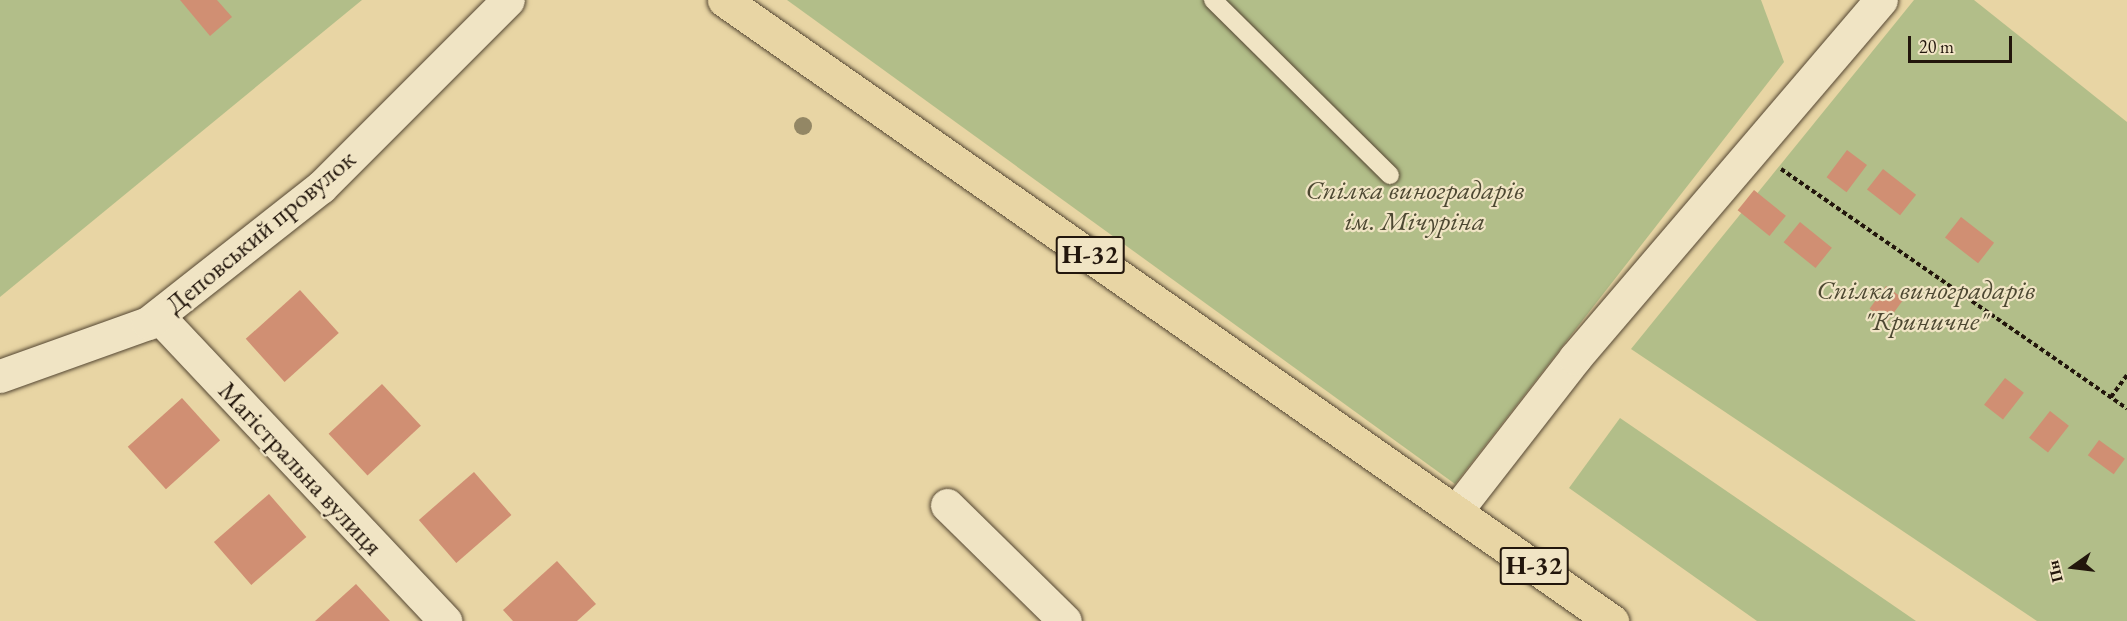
<!DOCTYPE html>
<meta charset="utf-8">
<style>
body{margin:0}
#map{position:relative;width:2127px;height:621px;overflow:hidden;background:#e8d5a4;font-family:"EB Garamond",serif}
div>[style]{position:absolute}
.green>*{inset:0;background:#b2be89}
.building>*{inset:0;background:#d08f73;transform-origin:0 0}
.path>*{height:4px;margin-top:-2px;transform-origin:0;background:repeating-linear-gradient(90deg,#22160c 0 4.5px,transparent 0 7.5px)}
.roads{filter:drop-shadow(0 0 2px #544632) drop-shadow(0 0 2px #544632)}
.lane>*{height:18px;margin:-9px;padding:0 9px;transform-origin:9px;border-radius:9px;background:#f0e4c4}
.street>*{height:33px;margin:-16.5px;padding:0 16.5px;transform-origin:16.5px;border-radius:16.5px;background:#f0e4c4}
.primary>*{height:33px;margin:-16.5px;padding:0 16.5px;transform-origin:16.5px;border-radius:16.5px;background:#e8d5a4}
.trees>*{width:18px;height:18px;margin:-9px;border-radius:50%;background:#938765}
span{translate:-50% -50%;white-space:nowrap;text-align:center;line-height:1.15;-webkit-text-stroke:4.5px #f0e4c4;paint-order:stroke}
.shield-label span{padding:2px 4px;background:#f0e4c4;border:2px solid;border-radius:4px;-webkit-text-stroke-width:0}
.shield-label{font-size:26px;color:#22160c;font-weight:700}
.park-label{font-size:27px;color:#4d4832;font-style:italic}
.street-label{font-size:27px;color:#22160c}
.north{position:absolute;left:2043px;top:537px;width:60px;height:60px;-webkit-text-stroke:4px #f0e4c4;paint-order:stroke;rotate:256deg;font-size:16px;font-weight:700;line-height:24px;text-align:center;color:#22160c}
.north::after{content:'';display:block;margin:auto;width:21px;height:27px;background:#22160c;clip-path:polygon(50% 0,100% 100%,50% 72%,0 100%)}
.scale{position:absolute;left:1908px;top:36px;width:104px;height:27px;box-sizing:border-box;border:3px solid #22160c;border-top:0;padding-left:8px;font-size:18px;line-height:21px;white-space:nowrap;color:#22160c;-webkit-text-stroke:4px #f0e4c4;paint-order:stroke}
</style>
<div id="map">
<div class="green">
<div style="clip-path:polygon(0 0,362px 0,0 297px)"></div>
<div style="clip-path:polygon(787px 0,1761px 0,1784px 62px,1455px 484px)"></div>
<div style="clip-path:polygon(1914px 0,1974px 0,2127px 122px,2127px 621px,2037px 621px,1631px 349px)"></div>
<div style="clip-path:polygon(1620px 418px,1916px 621px,1757px 621px,1569px 488px)"></div>
</div>
<div class="building">
<div style="clip-path:polygon(180px 0,217px 0,232px 17px,210px 36px)"></div>
<div style="left:1847px;top:150px;width:25px;height:34px;rotate:37deg"></div>
<div style="left:1883px;top:169px;width:42px;height:26px;rotate:38deg"></div>
<div style="left:1754px;top:190px;width:41px;height:26px;rotate:39deg"></div>
<div style="left:1961px;top:217px;width:42px;height:26px;rotate:38deg"></div>
<div style="left:1800px;top:222px;width:41px;height:26px;rotate:39deg"></div>
<div style="left:1886px;top:286px;width:22px;height:28px;rotate:36deg"></div>
<div style="left:300px;top:290px;width:58px;height:73px;rotate:48deg"></div>
<div style="left:2005px;top:378px;width:24px;height:34px;rotate:38deg"></div>
<div style="left:382px;top:384px;width:57px;height:73px;rotate:47deg"></div>
<div style="left:182px;top:398px;width:57px;height:73px;rotate:48deg"></div>
<div style="left:2050px;top:411px;width:24px;height:34px;rotate:38deg"></div>
<div style="left:2099px;top:440px;width:32px;height:19px;rotate:36deg"></div>
<div style="left:474px;top:472px;width:57px;height:73px;rotate:49deg"></div>
<div style="left:269px;top:494px;width:57px;height:73px;rotate:49deg"></div>
<div style="clip-path:polygon(557px 561px,596px 604px,577px 621px,513px 621px,503px 610px)"></div>
<div style="clip-path:polygon(356px 584px,390px 621px,315px 621px)"></div>
</div>
<div class="path">
<div style="left:1781px;top:169px;width:421px;rotate:34.7deg"></div>
<div style="left:2111px;top:397px;width:27px;rotate:-54deg"></div>
</div>
<div class="roads">
<div class="lane">
<div style="left:1213px;top:0;width:249px;rotate:44.7deg"></div>
</div>
<div class="street">
<div style="left:158px;top:316px;width:419px;rotate:46.7deg"></div>
<div style="left:0;top:376px;width:157px;rotate:-19.7deg"></div>
<div style="left:148px;top:323px;width:220px;rotate:-38.2deg"></div>
<div style="left:321px;top:187px;width:264px;rotate:-45deg"></div>
<div style="left:947px;top:505px;width:165px;rotate:44.5deg"></div>
<div style="left:1456px;top:511px;width:194px;rotate:-52.1deg"></div>
<div style="left:1575px;top:358px;width:471px;rotate:-49.5deg"></div>
</div>
<div class="primary">
<div style="left:724px;top:0;width:1084px;rotate:34.97deg"></div>
</div>
</div>
<div class="trees">
<div style="left:803px;top:126px"></div>
</div>
<div class="shield-label">
<span style="left:1090px;top:255px">Н-32</span>
<span style="left:1534px;top:566px">Н-32</span>
</div>
<div class="park-label">
<span style="left:1415px;top:205px">Спілка виноградарів<br>ім. Мічуріна</span>
<span style="left:1926px;top:305px">Спілка виноградарів<br>"Криничне"</span>
</div>
<div class="street-label">
<span style="left:260px;top:231px;rotate:-40deg">Деповський провулок</span>
<span style="left:301px;top:468px;rotate:47deg">Магістральна вулиця</span>
</div>
<div class="north">Пн</div>
<div class="scale">20 m</div>
</div>
